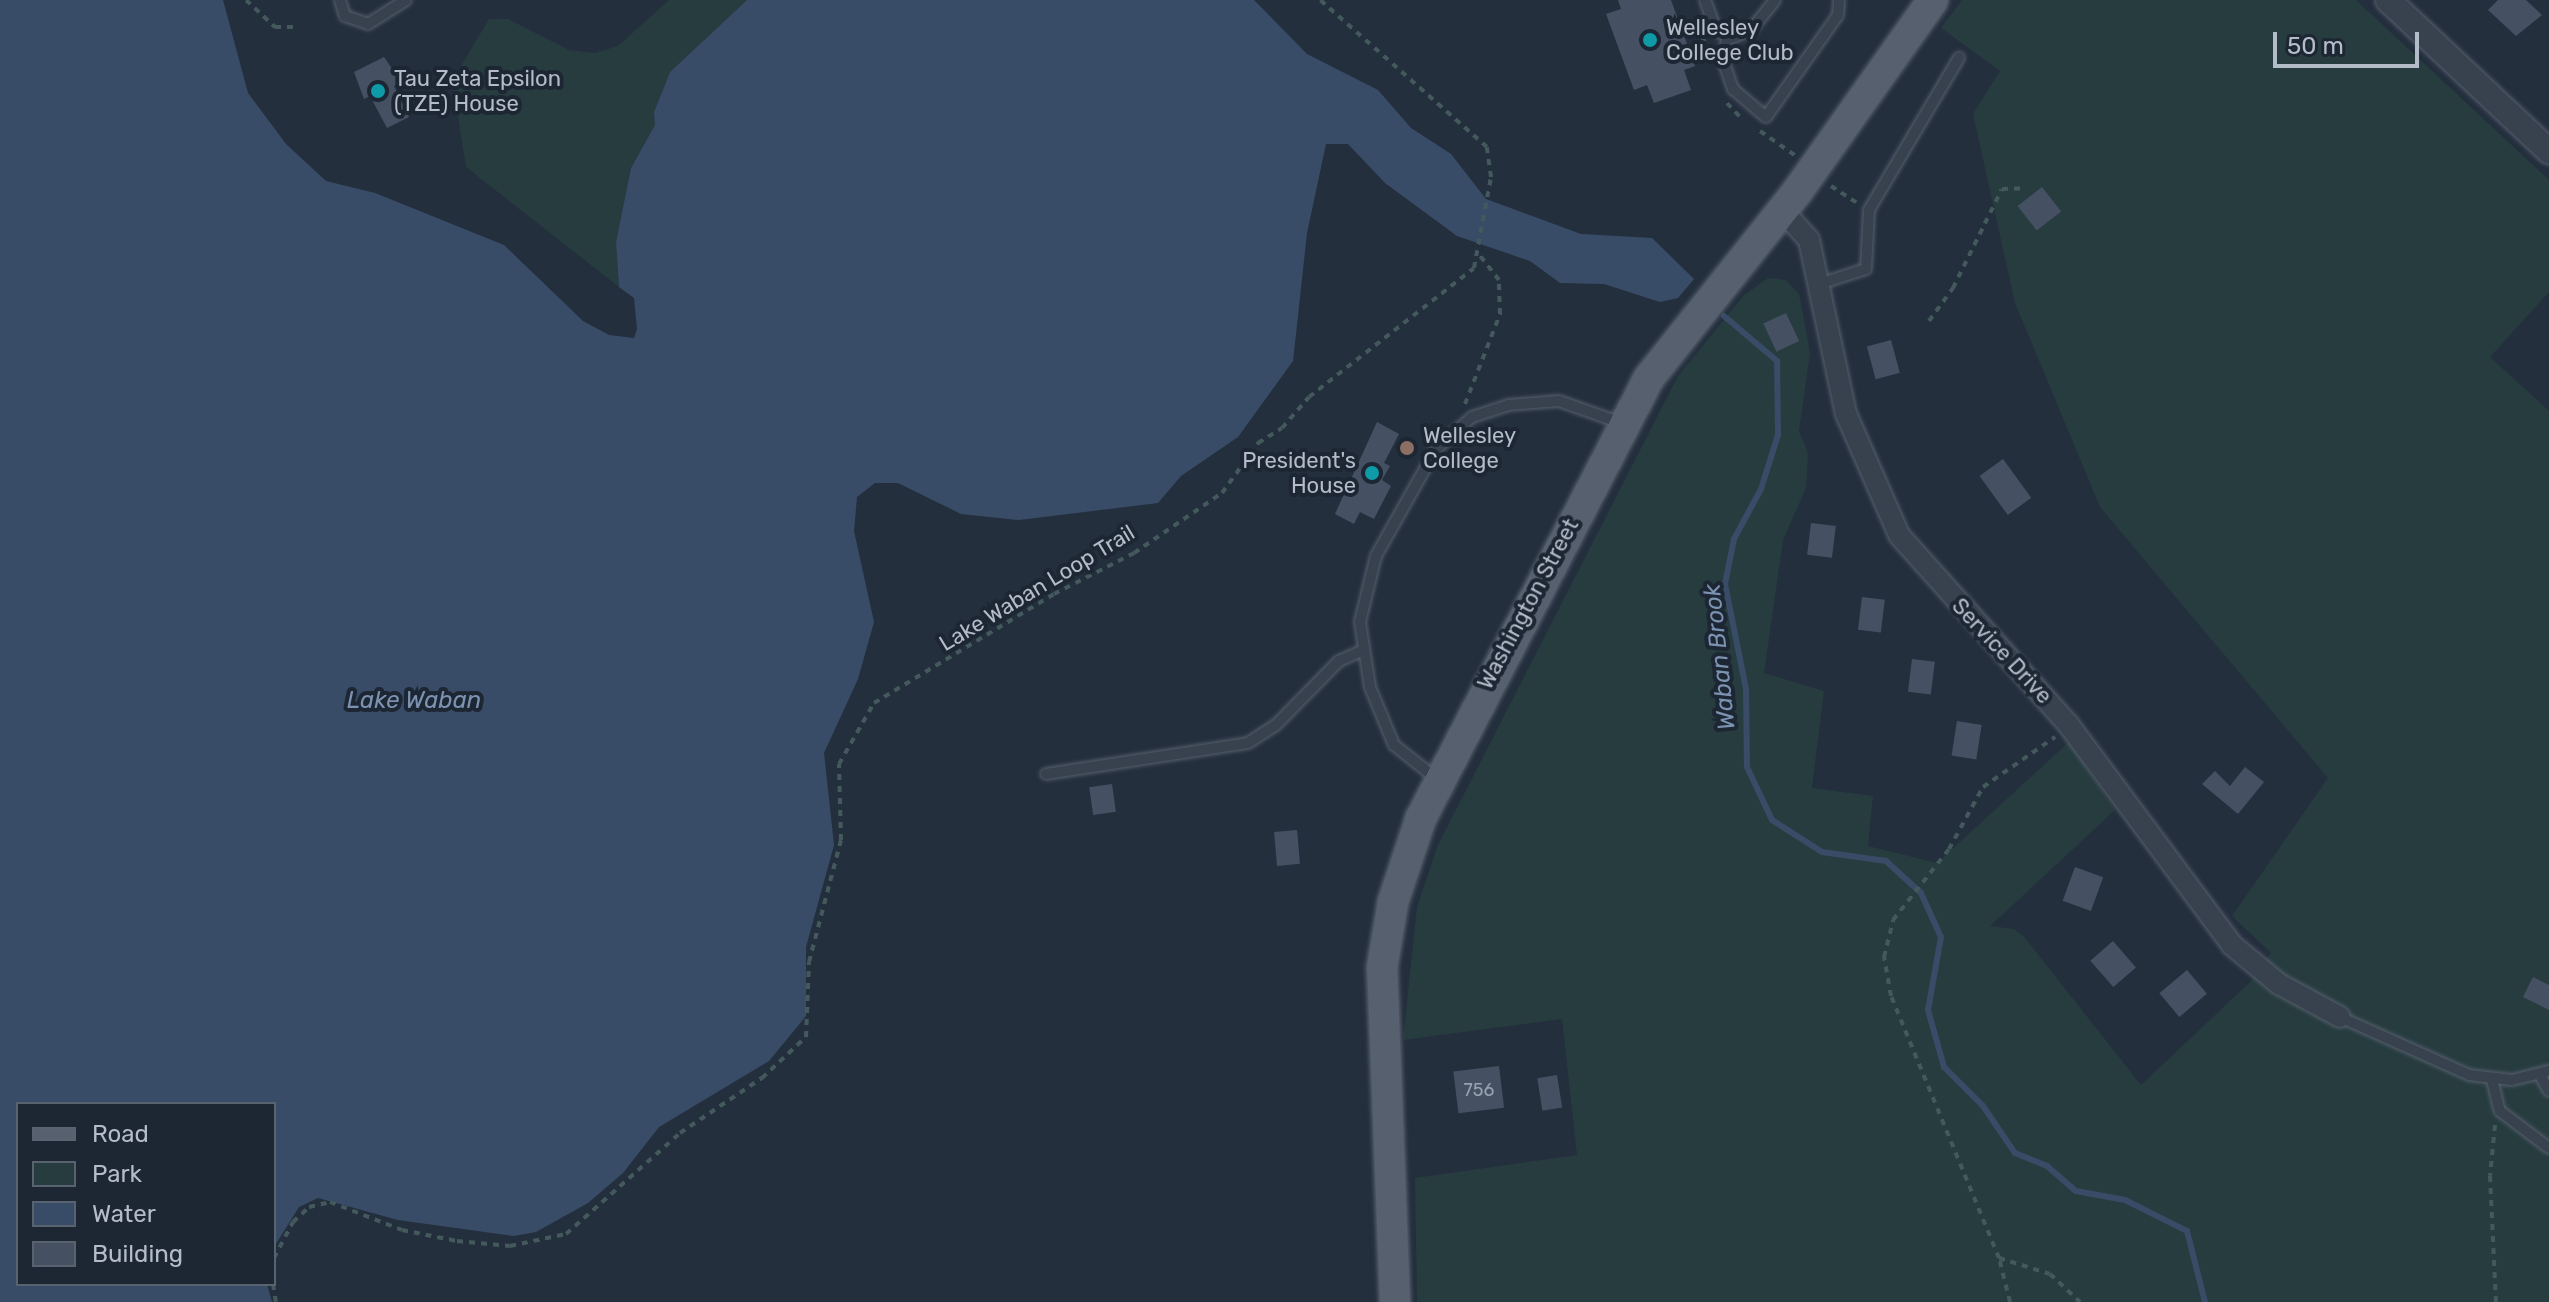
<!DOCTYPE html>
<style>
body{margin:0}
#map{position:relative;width:2549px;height:1302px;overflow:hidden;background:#242f3e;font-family:Rubik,sans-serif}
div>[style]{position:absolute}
.green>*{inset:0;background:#263c3f}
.water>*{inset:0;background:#394c67}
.stream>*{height:6px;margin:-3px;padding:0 3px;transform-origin:3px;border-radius:3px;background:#394c67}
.building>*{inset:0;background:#455162;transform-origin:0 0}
.path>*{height:4px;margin-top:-2px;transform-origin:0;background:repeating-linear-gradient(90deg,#44595c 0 6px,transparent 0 12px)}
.roads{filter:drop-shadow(0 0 2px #565f6c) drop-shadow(0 0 2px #565f6c)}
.service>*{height:10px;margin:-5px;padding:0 5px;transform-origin:5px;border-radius:5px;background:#38414e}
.minor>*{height:20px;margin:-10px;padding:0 10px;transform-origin:10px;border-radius:10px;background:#38414e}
.tertiary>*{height:24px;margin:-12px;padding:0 12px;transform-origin:12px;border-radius:12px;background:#38414e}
.primary>*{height:30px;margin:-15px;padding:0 15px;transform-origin:15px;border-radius:15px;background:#56606e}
.dots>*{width:22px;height:22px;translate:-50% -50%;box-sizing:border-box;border:4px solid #1d2633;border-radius:50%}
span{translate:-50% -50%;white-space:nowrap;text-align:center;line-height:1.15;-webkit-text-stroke:8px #1d2633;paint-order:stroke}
.number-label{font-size:18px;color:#98a1af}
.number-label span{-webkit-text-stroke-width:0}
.poi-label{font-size:22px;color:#b4bcc9}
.left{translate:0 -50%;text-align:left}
.right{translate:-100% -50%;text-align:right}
.street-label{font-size:22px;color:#b4bcc9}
.water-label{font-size:24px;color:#7c92b1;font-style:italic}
.legend{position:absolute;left:16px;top:1102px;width:260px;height:184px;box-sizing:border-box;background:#1d2633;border:2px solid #59626f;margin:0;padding:10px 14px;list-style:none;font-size:24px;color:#b4bcc9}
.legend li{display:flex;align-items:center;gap:16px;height:40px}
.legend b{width:40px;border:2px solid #59626f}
.scale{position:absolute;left:2273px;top:32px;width:146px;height:36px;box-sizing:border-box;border:4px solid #b4bcc9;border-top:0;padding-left:10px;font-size:24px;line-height:28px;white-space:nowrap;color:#b4bcc9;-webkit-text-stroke:6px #1d2633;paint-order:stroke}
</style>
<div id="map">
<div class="green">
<div style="clip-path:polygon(669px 0,747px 0,670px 72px,654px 112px,655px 125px,631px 168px,616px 242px,619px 287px,466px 167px,452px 81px,489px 19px,508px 19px,569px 50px,595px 53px,618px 46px)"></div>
<div style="clip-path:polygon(1962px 0,2356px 0,2549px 180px,2549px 292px,2490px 357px,2549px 411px,2549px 1302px,1417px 1302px,1415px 1178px,1577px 1155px,1562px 1019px,1403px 1040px,1417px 907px,1438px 845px,1678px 376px,1743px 296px,1768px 278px,1786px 280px,1799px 294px,1810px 353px,1799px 431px,1808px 453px,1806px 488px,1783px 540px,1764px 673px,1824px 691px,1812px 788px,1873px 796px,1868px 846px,1937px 863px,2069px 742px,2115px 810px,1990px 926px,2014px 929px,2025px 938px,2141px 1085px,2250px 982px,2271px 953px,2232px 916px,2328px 778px,2100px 507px,2015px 303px,1973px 114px,2000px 71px,1941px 28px)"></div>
</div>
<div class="water">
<div style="clip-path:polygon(0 0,223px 0,248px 93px,286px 144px,326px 181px,375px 193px,504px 245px,583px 321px,609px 335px,634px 338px,637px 329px,634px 298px,619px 287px,616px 242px,631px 168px,655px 125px,654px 112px,670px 72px,747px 0,1254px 0,1307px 54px,1378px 90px,1411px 128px,1451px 154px,1486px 199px,1581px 234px,1652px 238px,1694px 279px,1678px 298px,1660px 302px,1604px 284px,1560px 283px,1530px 261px,1457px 236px,1385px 183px,1348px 144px,1326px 144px,1307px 233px,1293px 361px,1238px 437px,1181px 476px,1158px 503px,1019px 520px,961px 514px,898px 483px,875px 483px,857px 497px,854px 531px,874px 622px,858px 679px,824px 753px,834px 845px,806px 947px,806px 1016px,769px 1061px,659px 1127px,623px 1173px,588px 1203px,536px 1232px,514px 1236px,398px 1220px,318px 1198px,299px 1207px,274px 1247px,274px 1104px,18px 1104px,18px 1284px,267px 1284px,272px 1302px,0 1302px)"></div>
</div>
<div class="stream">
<div style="left:1724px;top:316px;width:70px;rotate:40.3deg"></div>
<div style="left:1777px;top:361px;width:74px;rotate:89.2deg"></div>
<div style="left:1778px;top:435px;width:57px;rotate:107.5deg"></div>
<div style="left:1761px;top:489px;width:57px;rotate:118.4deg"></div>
<div style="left:1734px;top:539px;width:46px;rotate:101.3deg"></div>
<div style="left:1725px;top:584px;width:107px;rotate:78.7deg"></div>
<div style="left:1746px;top:689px;width:78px;rotate:89.3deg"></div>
<div style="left:1747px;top:767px;width:59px;rotate:64.7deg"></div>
<div style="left:1772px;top:820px;width:59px;rotate:32.6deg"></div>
<div style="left:1822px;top:852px;width:65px;rotate:8deg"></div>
<div style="left:1886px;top:861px;width:47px;rotate:42.4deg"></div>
<div style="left:1921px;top:893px;width:48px;rotate:65.6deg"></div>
<div style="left:1941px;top:937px;width:74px;rotate:100.1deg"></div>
<div style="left:1928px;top:1010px;width:59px;rotate:74.3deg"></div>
<div style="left:1944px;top:1067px;width:55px;rotate:45deg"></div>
<div style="left:1983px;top:1106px;width:57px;rotate:55.8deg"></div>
<div style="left:2015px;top:1153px;width:35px;rotate:22deg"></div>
<div style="left:2047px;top:1166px;width:38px;rotate:41deg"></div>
<div style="left:2076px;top:1191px;width:50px;rotate:10.4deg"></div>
<div style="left:2125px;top:1200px;width:69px;rotate:26.6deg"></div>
<div style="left:2187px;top:1231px;width:73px;rotate:75.8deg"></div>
</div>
<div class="building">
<div style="clip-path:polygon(1618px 0,1671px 0,1695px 66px,1684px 70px,1691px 90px,1654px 103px,1647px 85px,1634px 90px,1606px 14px,1621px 9px)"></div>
<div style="clip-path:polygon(2498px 0,2526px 0,2542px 15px,2516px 36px,2488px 10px)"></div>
<div style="clip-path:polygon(384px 57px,401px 82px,394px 86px,409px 117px,387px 128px,370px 96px,364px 99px,354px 72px)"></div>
<div style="left:2042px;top:187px;width:31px;height:31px;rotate:52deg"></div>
<div style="left:1786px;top:313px;width:31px;height:25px;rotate:65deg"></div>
<div style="left:1891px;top:340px;width:34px;height:25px;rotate:75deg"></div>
<div style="clip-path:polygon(1377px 422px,1399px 434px,1384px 463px,1390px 466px,1382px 480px,1391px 486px,1374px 519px,1360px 512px,1354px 524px,1335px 514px)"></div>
<div style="left:2003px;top:459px;width:48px;height:29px;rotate:54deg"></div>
<div style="left:1811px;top:523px;width:25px;height:32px;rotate:7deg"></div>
<div style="left:1862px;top:597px;width:23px;height:33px;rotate:7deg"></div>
<div style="left:1912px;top:659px;width:23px;height:33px;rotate:7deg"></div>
<div style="left:1957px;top:721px;width:25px;height:35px;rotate:9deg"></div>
<div style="clip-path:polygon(2245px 767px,2264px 782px,2238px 814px,2202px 784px,2215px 771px,2230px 786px)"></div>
<div style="left:1112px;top:784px;width:28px;height:23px;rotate:82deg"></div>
<div style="left:1297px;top:830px;width:34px;height:23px;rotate:85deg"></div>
<div style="left:2075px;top:867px;width:30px;height:36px;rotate:20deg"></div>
<div style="left:2113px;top:941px;width:35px;height:30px;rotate:49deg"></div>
<div style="left:2187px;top:970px;width:31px;height:36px;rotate:50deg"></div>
<div style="clip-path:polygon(2533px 977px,2549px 985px,2549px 1010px,2523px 997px)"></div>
<div style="left:1499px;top:1066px;width:42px;height:46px;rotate:83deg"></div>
<div style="left:1557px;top:1075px;width:33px;height:20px;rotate:81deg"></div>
</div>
<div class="path">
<div style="left:246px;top:0;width:40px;rotate:43deg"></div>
<div style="left:275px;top:27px;width:18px"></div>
<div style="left:1702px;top:36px;width:23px;rotate:70deg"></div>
<div style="left:1727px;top:103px;width:19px;rotate:47deg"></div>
<div style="left:1760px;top:131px;width:44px;rotate:34.8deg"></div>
<div style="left:1831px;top:186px;width:31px;rotate:33deg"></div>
<div style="left:1929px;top:321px;width:41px;rotate:-54deg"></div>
<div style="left:1953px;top:288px;width:110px;rotate:-63.7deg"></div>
<div style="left:2002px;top:189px;width:24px;rotate:-2deg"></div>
<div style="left:1465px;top:404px;width:97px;rotate:-68.7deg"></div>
<div style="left:1500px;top:314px;width:34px;rotate:-92deg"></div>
<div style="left:1499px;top:280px;width:31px;rotate:-128deg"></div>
<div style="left:2495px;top:1125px;width:51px;rotate:95.6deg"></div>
<div style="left:2490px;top:1176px;width:126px;rotate:87.3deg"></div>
<div style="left:274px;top:1258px;width:41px;rotate:-62.2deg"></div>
<div style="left:293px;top:1222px;width:22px;rotate:-43deg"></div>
<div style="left:309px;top:1207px;width:22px;rotate:-13deg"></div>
<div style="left:330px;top:1202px;width:77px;rotate:21.3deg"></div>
<div style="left:402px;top:1230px;width:56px;rotate:11.3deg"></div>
<div style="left:457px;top:1241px;width:53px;rotate:5.4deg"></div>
<div style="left:510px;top:1246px;width:57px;rotate:-12.1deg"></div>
<div style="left:566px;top:1234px;width:152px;rotate:-41.5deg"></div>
<div style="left:680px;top:1133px;width:99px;rotate:-33.9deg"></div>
<div style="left:762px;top:1078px;width:60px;rotate:-43deg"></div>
<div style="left:806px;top:1037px;width:75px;rotate:-87.7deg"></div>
<div style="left:809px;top:962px;width:126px;rotate:-75.3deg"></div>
<div style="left:841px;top:840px;width:76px;rotate:-91.5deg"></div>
<div style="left:839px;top:764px;width:70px;rotate:-60.2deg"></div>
<div style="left:874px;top:703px;width:210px;rotate:-31.2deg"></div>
<div style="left:1054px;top:594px;width:90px;rotate:-27.1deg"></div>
<div style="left:1134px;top:553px;width:107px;rotate:-34.3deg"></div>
<div style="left:1222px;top:493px;width:62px;rotate:-54.2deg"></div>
<div style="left:1258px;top:443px;width:28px;rotate:-32deg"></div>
<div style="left:1282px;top:428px;width:41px;rotate:-48.9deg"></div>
<div style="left:1309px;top:397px;width:209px;rotate:-38deg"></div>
<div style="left:1474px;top:268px;width:93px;rotate:-79.4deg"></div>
<div style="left:1491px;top:177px;width:30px;rotate:-98deg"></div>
<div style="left:1487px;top:147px;width:222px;rotate:-138.6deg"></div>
<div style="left:1999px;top:1258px;width:53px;rotate:17.4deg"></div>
<div style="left:2050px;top:1274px;width:41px;rotate:43deg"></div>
<div style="left:273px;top:1284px;width:18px;rotate:81deg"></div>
<div style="left:2010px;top:1302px;width:45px;rotate:-104deg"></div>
<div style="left:1999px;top:1258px;width:283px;rotate:-112.4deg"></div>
<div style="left:1891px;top:996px;width:40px;rotate:-100deg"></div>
<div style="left:1884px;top:957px;width:38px;rotate:-76deg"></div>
<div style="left:1893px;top:920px;width:90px;rotate:-51.7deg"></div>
<div style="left:1949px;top:849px;width:71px;rotate:-61.3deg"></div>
<div style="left:1983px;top:787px;width:88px;rotate:-34.8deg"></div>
</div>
<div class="roads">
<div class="service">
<div style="left:340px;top:0;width:17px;rotate:73deg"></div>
<div style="left:345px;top:16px;width:24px;rotate:19deg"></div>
<div style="left:368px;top:24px;width:45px;rotate:-32.3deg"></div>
<div style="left:1705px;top:0;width:32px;rotate:70deg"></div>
<div style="left:1716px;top:30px;width:17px;rotate:28deg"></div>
<div style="left:1731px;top:38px;width:22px;rotate:-22deg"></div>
<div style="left:1751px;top:30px;width:38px;rotate:-51deg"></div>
<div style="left:1727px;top:37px;width:26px;rotate:97deg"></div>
<div style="left:1724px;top:63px;width:28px;rotate:71deg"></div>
<div style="left:1733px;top:89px;width:43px;rotate:40.3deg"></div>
<div style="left:1766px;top:117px;width:125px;rotate:-54.8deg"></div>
<div style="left:1838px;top:15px;width:15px;rotate:-86deg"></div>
<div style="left:1819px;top:284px;width:49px;rotate:-17.7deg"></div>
<div style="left:1866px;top:269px;width:59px;rotate:-87.1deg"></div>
<div style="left:1869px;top:210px;width:177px;rotate:-59.4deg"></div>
<div style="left:1046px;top:774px;width:204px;rotate:-8.7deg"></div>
<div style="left:1248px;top:743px;width:33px;rotate:-33deg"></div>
<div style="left:1276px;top:725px;width:90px;rotate:-45.5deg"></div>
<div style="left:1339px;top:661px;width:24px;rotate:-24deg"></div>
<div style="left:1437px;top:779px;width:55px;rotate:-141.7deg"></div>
<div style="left:1394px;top:745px;width:63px;rotate:-112.5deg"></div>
<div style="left:1370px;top:687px;width:66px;rotate:-98.7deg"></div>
<div style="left:1360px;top:622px;width:68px;rotate:-76.4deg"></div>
<div style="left:1376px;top:556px;width:123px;rotate:-60.7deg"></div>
<div style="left:1436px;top:449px;width:48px;rotate:-41.6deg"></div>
<div style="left:1472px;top:417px;width:38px;rotate:-18deg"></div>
<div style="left:1508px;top:405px;width:51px;rotate:-4.5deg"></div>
<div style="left:1559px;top:401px;width:66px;rotate:19.5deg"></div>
<div style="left:2340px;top:1017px;width:141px;rotate:24.2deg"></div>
<div style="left:2469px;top:1075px;width:43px;rotate:6.6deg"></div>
<div style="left:2512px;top:1080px;width:38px;rotate:-14deg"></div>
<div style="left:2540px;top:1075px;width:18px;rotate:61deg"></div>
<div style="left:2492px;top:1080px;width:32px;rotate:76deg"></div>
<div style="left:2500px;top:1111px;width:61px;rotate:37.1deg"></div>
</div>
<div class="minor">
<div style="left:1783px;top:211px;width:39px;rotate:48deg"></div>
<div style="left:1809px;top:240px;width:178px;rotate:78deg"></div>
<div style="left:1846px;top:414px;width:132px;rotate:66.3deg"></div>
<div style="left:1899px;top:535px;width:254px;rotate:48.2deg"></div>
<div style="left:2068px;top:724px;width:275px;rotate:53.4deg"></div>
<div style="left:2232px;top:945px;width:61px;rotate:39.7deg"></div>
<div style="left:2279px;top:984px;width:69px;rotate:28.4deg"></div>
</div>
<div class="tertiary">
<div style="left:2388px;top:0;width:221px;rotate:43.2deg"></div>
</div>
<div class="primary">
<div style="left:1395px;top:1302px;width:334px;rotate:-92.2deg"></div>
<div style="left:1382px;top:968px;width:67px;rotate:-80.5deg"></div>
<div style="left:1393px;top:902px;width:89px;rotate:-71.6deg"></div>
<div style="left:1421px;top:818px;width:496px;rotate:-62.6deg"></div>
<div style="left:1649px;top:378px;width:238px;rotate:-51.5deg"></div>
<div style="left:1797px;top:192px;width:235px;rotate:-54.7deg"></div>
</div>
</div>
<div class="dots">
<div style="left:1650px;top:40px;background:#0f9aa8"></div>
<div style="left:378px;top:91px;background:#0f9aa8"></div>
<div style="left:1407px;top:448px;background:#8d6e63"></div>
<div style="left:1372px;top:473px;background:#0f9aa8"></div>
</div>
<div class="number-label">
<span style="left:1479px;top:1090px">756</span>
</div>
<div class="poi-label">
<span class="left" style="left:1666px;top:40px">Wellesley<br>College Club</span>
<span class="left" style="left:394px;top:91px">Tau Zeta Epsilon<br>(TZE) House</span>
<span class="left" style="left:1423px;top:448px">Wellesley<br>College</span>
<span class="right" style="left:1356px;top:473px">President's<br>House</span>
</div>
<div class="street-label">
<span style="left:1037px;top:588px;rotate:-31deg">Lake Waban Loop Trail</span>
<span style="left:1528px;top:604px;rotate:-62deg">Washington Street</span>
<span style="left:2002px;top:651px;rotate:47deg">Service Drive</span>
</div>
<div class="water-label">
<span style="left:1720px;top:657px;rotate:-96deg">Waban Brook</span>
<span style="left:414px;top:701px">Lake Waban</span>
</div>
<ul class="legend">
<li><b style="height:10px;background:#56606e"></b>Road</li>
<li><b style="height:22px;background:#263c3f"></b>Park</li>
<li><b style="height:22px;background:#394c67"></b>Water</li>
<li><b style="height:22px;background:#455162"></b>Building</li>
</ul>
<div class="scale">50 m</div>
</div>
